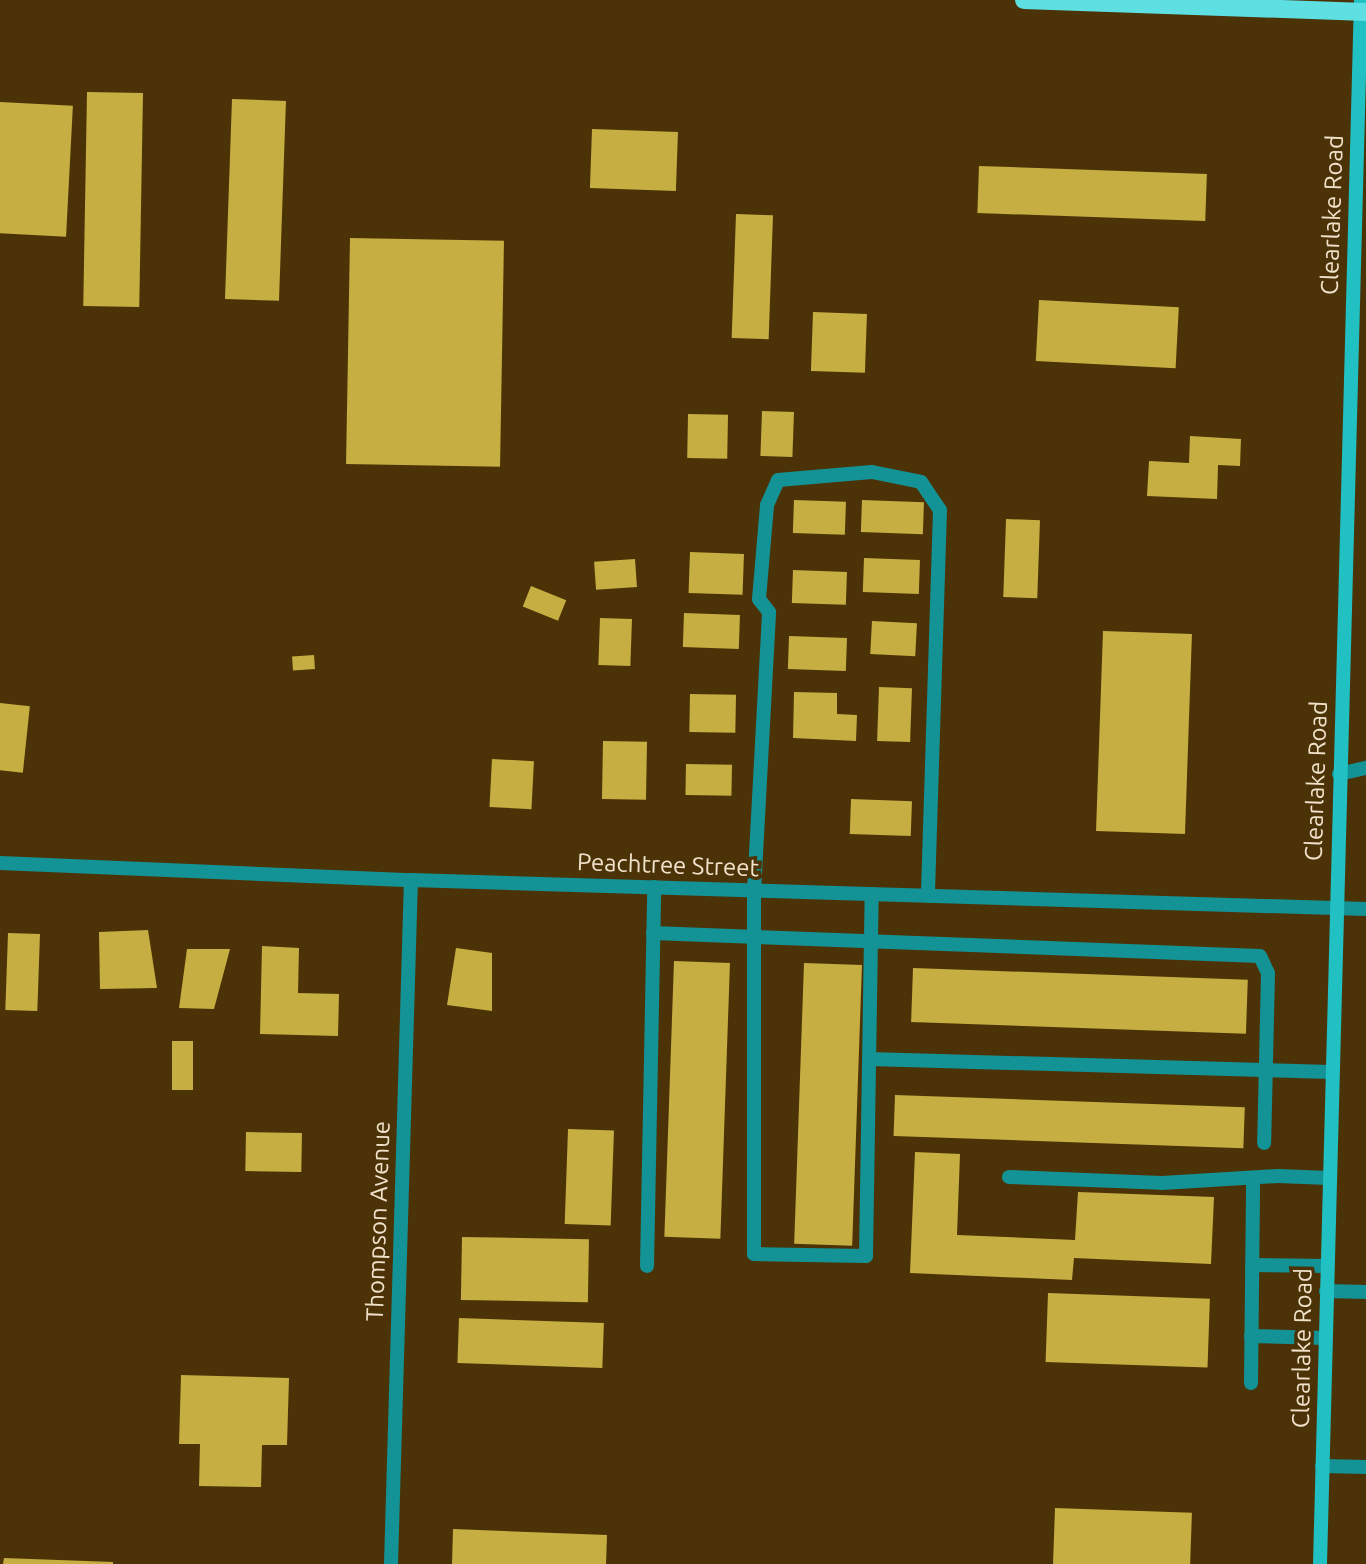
<!DOCTYPE html>
<style>
body{margin:0}
#map{position:relative;width:1366px;height:1564px;overflow:hidden;background:#4c3307;font-family:Ubuntu,sans-serif}
div>[style]{position:absolute}
.building>*{inset:0;background:#c6ae42;transform-origin:0 0}
.lane>*{height:14px;margin:-7px;padding:0 7px;transform-origin:7px;border-radius:7px;background:#139395}
.street>*{height:14px;margin:-7px;padding:0 7px;transform-origin:7px;border-radius:7px;background:#139395}
.secondary>*{height:14px;margin:-7px;padding:0 7px;transform-origin:7px;border-radius:7px;background:#21c0c2}
.primary>*{height:18px;margin:-9px;padding:0 9px;transform-origin:9px;border-radius:9px;background:#5edfe1}
span{translate:-50% -50%;white-space:nowrap;text-align:center;line-height:1.15;-webkit-text-stroke:7px #4c3307;paint-order:stroke}
.street-label{font-size:24px;color:#f1e2cc}
</style>
<div id="map">
<div class="building">
<div style="left:87px;top:92px;width:56px;height:214px;rotate:1deg"></div>
<div style="left:232px;top:99px;width:54px;height:200px;rotate:2deg"></div>
<div style="left:0;top:102px;width:73px;height:131px;rotate:3deg"></div>
<div style="left:592px;top:129px;width:86px;height:59px;rotate:2deg"></div>
<div style="left:979px;top:166px;width:228px;height:47px;rotate:2deg"></div>
<div style="left:736px;top:214px;width:37px;height:124px;rotate:2deg"></div>
<div style="left:350px;top:238px;width:154px;height:226px;rotate:1deg"></div>
<div style="left:1039px;top:300px;width:140px;height:61px;rotate:3deg"></div>
<div style="left:813px;top:312px;width:54px;height:59px;rotate:2deg"></div>
<div style="left:762px;top:411px;width:32px;height:45px;rotate:2deg"></div>
<div style="left:688px;top:414px;width:40px;height:44px;rotate:1deg"></div>
<div style="clip-path:polygon(1190px 436px,1241px 439px,1240px 466px,1218px 465px,1217px 499px,1147px 496px,1149px 461px,1189px 463px)"></div>
<div style="left:794px;top:500px;width:52px;height:33px;rotate:2deg"></div>
<div style="left:862px;top:500px;width:62px;height:32px;rotate:2deg"></div>
<div style="left:1006px;top:519px;width:34px;height:78px;rotate:2deg"></div>
<div style="left:690px;top:552px;width:54px;height:41px;rotate:2deg"></div>
<div style="left:864px;top:558px;width:56px;height:34px;rotate:2deg"></div>
<div style="left:635px;top:559px;width:28px;height:41px;rotate:86deg"></div>
<div style="left:793px;top:570px;width:54px;height:33px;rotate:2deg"></div>
<div style="left:531px;top:586px;width:38px;height:22px;rotate:22deg"></div>
<div style="left:684px;top:613px;width:56px;height:34px;rotate:2deg"></div>
<div style="left:600px;top:618px;width:32px;height:47px;rotate:2deg"></div>
<div style="left:872px;top:621px;width:45px;height:33px;rotate:3deg"></div>
<div style="left:1103px;top:631px;width:89px;height:200px;rotate:2deg"></div>
<div style="left:789px;top:636px;width:58px;height:33px;rotate:2deg"></div>
<div style="left:314px;top:655px;width:14px;height:22px;rotate:86deg"></div>
<div style="left:879px;top:687px;width:33px;height:54px;rotate:2deg"></div>
<div style="clip-path:polygon(794px 692px,837px 693px,837px 714px,857px 715px,856px 741px,793px 738px)"></div>
<div style="left:690px;top:694px;width:46px;height:38px;rotate:1deg"></div>
<div style="left:0;top:703px;width:30px;height:67px;rotate:6deg"></div>
<div style="left:603px;top:741px;width:44px;height:58px;rotate:1deg"></div>
<div style="left:492px;top:759px;width:42px;height:48px;rotate:3deg"></div>
<div style="left:686px;top:764px;width:46px;height:31px;rotate:1deg"></div>
<div style="left:851px;top:799px;width:61px;height:35px;rotate:2deg"></div>
<div style="clip-path:polygon(148px 930px,157px 988px,100px 989px,99px 932px)"></div>
<div style="left:8px;top:933px;width:32px;height:77px;rotate:2deg"></div>
<div style="clip-path:polygon(262px 946px,299px 948px,298px 993px,339px 994px,338px 1036px,260px 1034px)"></div>
<div style="clip-path:polygon(456px 948px,492px 953px,492px 1011px,447px 1005px)"></div>
<div style="clip-path:polygon(187px 949px,230px 949px,214px 1009px,179px 1008px)"></div>
<div style="left:674px;top:961px;width:56px;height:276px;rotate:2deg"></div>
<div style="left:804px;top:963px;width:58px;height:281px;rotate:2deg"></div>
<div style="left:913px;top:968px;width:335px;height:54px;rotate:2deg"></div>
<div style="left:172px;top:1041px;width:21px;height:49px"></div>
<div style="left:895px;top:1095px;width:350px;height:41px;rotate:2deg"></div>
<div style="left:568px;top:1129px;width:46px;height:95px;rotate:2deg"></div>
<div style="left:246px;top:1132px;width:56px;height:39px;rotate:1deg"></div>
<div style="clip-path:polygon(915px 1152px,960px 1154px,957px 1235px,1075px 1240px,1078px 1192px,1214px 1197px,1211px 1264px,1074px 1258px,1072px 1280px,910px 1273px)"></div>
<div style="left:462px;top:1237px;width:127px;height:63px;rotate:1deg"></div>
<div style="left:1048px;top:1293px;width:162px;height:69px;rotate:2deg"></div>
<div style="left:459px;top:1318px;width:145px;height:45px;rotate:2deg"></div>
<div style="clip-path:polygon(181px 1375px,289px 1378px,287px 1445px,262px 1445px,261px 1487px,199px 1486px,200px 1444px,179px 1444px)"></div>
<div style="left:1055px;top:1508px;width:137px;height:56px;rotate:2deg"></div>
<div style="clip-path:polygon(453px 1529px,607px 1535px,606px 1564px,452px 1564px)"></div>
<div style="clip-path:polygon(4px 1558px,113px 1562px,113px 1564px,3px 1564px)"></div>
</div>
<div class="lane">
<div style="left:1339px;top:774px;width:28px;rotate:-13deg"></div>
<div style="left:754px;top:891px;width:363px;rotate:90deg"></div>
<div style="left:754px;top:1254px;width:112px;rotate:1deg"></div>
<div style="left:866px;top:1256px;width:362px;rotate:-89.1deg"></div>
<div style="left:1335px;top:908px;width:31px;rotate:2deg"></div>
<div style="left:653px;top:933px;width:607px;rotate:2.17deg"></div>
<div style="left:1260px;top:956px;width:19px;rotate:65deg"></div>
<div style="left:1268px;top:973px;width:170px;rotate:91.3deg"></div>
<div style="left:869px;top:1059px;width:462px;rotate:1.6deg"></div>
<div style="left:1009px;top:1177px;width:153px;rotate:2.2deg"></div>
<div style="left:1162px;top:1183px;width:116px;rotate:-3.5deg"></div>
<div style="left:1278px;top:1176px;width:51px;rotate:2.2deg"></div>
<div style="left:1252px;top:1265px;width:75px;rotate:0.8deg"></div>
<div style="left:647px;top:1266px;width:379px;rotate:-88.9deg"></div>
<div style="left:1251px;top:1336px;width:74px;rotate:1.5deg"></div>
<div style="left:1251px;top:1383px;width:205px;rotate:-89.4deg"></div>
<div style="left:1322px;top:1466px;width:44px;rotate:1.3deg"></div>
</div>
<div class="street">
<div style="left:0;top:863px;width:411px;rotate:2.4deg"></div>
<div style="left:411px;top:880px;width:924px;rotate:1.74deg"></div>
<div style="left:754px;top:891px;width:279px;rotate:-86.9deg"></div>
<div style="left:769px;top:612px;width:16px;rotate:-128deg"></div>
<div style="left:759px;top:599px;width:94px;rotate:-85.1deg"></div>
<div style="left:767px;top:505px;width:27px;rotate:-66deg"></div>
<div style="left:778px;top:480px;width:94px;rotate:-4.9deg"></div>
<div style="left:872px;top:472px;width:50px;rotate:11.5deg"></div>
<div style="left:921px;top:482px;width:34px;rotate:56deg"></div>
<div style="left:940px;top:510px;width:386px;rotate:91.8deg"></div>
<div style="left:1326px;top:1291px;width:40px;rotate:1.4deg"></div>
<div style="left:391px;top:1564px;width:684px;rotate:-88.33deg"></div>
</div>
<div class="secondary">
<div style="left:1320px;top:1564px;width:1565px;rotate:-88.5deg"></div>
</div>
<div class="primary">
<div style="left:1024px;top:0;width:342px;rotate:2deg"></div>
</div>
<div class="street-label">
<span style="left:1332px;top:215px;rotate:-88deg">Clearlake Road</span>
<span style="left:1316px;top:781px;rotate:-88deg">Clearlake Road</span>
<span style="left:668px;top:865px;rotate:2deg">Peachtree Street</span>
<span style="left:378px;top:1221px;rotate:-88deg">Thompson Avenue</span>
<span style="left:1302px;top:1348px;rotate:-89deg">Clearlake Road</span>
</div>
</div>
